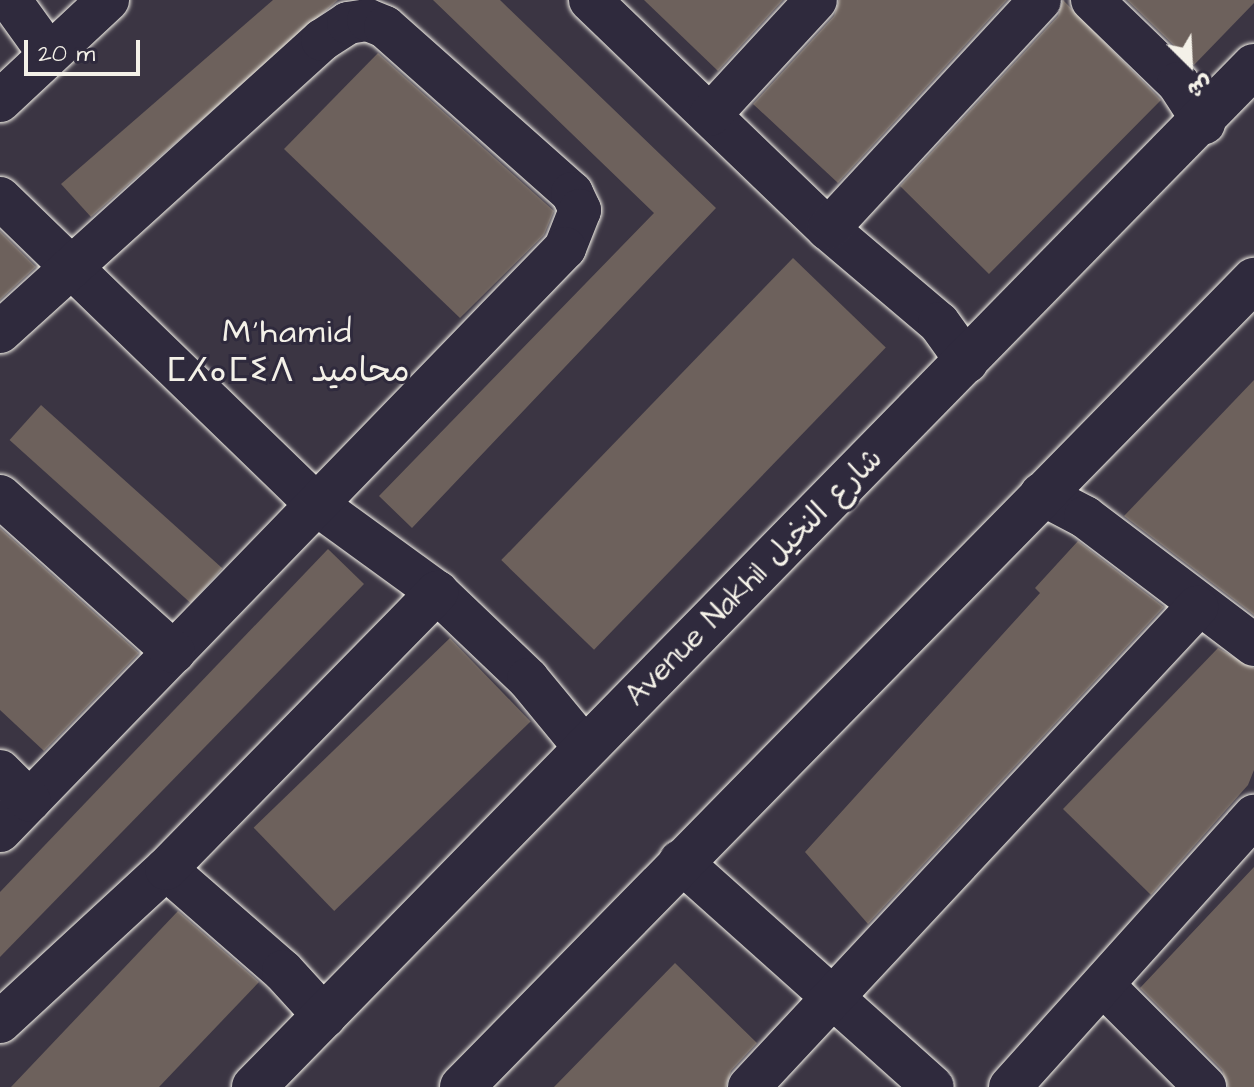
<!DOCTYPE html>
<meta charset="utf-8">
<style>
body{margin:0}
#map{position:relative;width:1254px;height:1087px;overflow:hidden;background:#3b3543;font-family:"Architects Daughter","Playpen Sans Arabic","Noto Sans Tifinagh",sans-serif}
div>[style]{position:absolute}
.building>*{inset:0;background:#6d615c;transform-origin:0 0}
.roads{filter:drop-shadow(0 0 2px #f4f1e8) drop-shadow(0 0 2px #f4f1e8)}
.minor>*{height:42px;margin:-21px;padding:0 21px;transform-origin:21px;border-radius:21px;background:#2f2a3d}
.tertiary>*{height:44px;margin:-22px;padding:0 22px;transform-origin:22px;border-radius:22px;background:#2f2a3d}
span{translate:-50% -50%;white-space:nowrap;text-align:center;line-height:1.15;-webkit-text-stroke:6px #2f2a3d;paint-order:stroke}
.street-label{font-size:30px;color:#f4f1e8}
.quarter-label{font-size:34px;color:#f4f1e8;letter-spacing:2px}
.north{position:absolute;left:1150px;top:24px;width:80px;height:80px;-webkit-text-stroke:6px #2f2a3d;paint-order:stroke;rotate:156deg;font-size:22px;font-weight:700;line-height:32px;text-align:center;color:#f4f1e8}
.north::after{content:'';display:block;margin:auto;width:28px;height:36px;background:#f4f1e8;clip-path:polygon(50% 0,100% 100%,50% 72%,0 100%)}
.scale{position:absolute;left:24px;top:40px;width:116px;height:36px;box-sizing:border-box;border:4px solid #f4f1e8;border-top:0;padding-left:10px;font-size:24px;line-height:28px;white-space:nowrap;color:#f4f1e8;-webkit-text-stroke:6px #2f2a3d;paint-order:stroke}
</style>
<div id="map">
<div class="building">
<div style="clip-path:polygon(273px 0,338px 0,91px 217px,61px 184px)"></div>
<div style="clip-path:polygon(433px 0,500px 0,716px 208px,412px 528px,379px 496px,654px 213px)"></div>
<div style="clip-path:polygon(644px 0,783px 0,718px 71px)"></div>
<div style="clip-path:polygon(839px 0,1007px 0,838px 183px,753px 104px,834px 16px)"></div>
<div style="clip-path:polygon(1063px 0,1161px 100px,989px 274px,900px 186px,1058px 16px)"></div>
<div style="clip-path:polygon(1127px 0,1254px 0,1254px 3px,1194px 65px)"></div>
<div style="clip-path:polygon(378px 53px,554px 211px,544px 235px,460px 318px,284px 149px)"></div>
<div style="clip-path:polygon(0 231px,36px 267px,0 300px)"></div>
<div style="left:793px;top:258px;width:129px;height:420px;rotate:44deg"></div>
<div style="clip-path:polygon(1254px 380px,1254px 615px,1124px 516px)"></div>
<div style="left:41px;top:405px;width:244px;height:47px;rotate:42deg"></div>
<div style="clip-path:polygon(0 528px,139px 653px,44px 751px,0 710px)"></div>
<div style="clip-path:polygon(1078px 541px,1164px 607px,868px 924px,805px 852px,1040px 593px,1035px 588px)"></div>
<div style="clip-path:polygon(328px 549px,364px 584px,0 957px,0 892px)"></div>
<div style="left:450px;top:638px;width:116px;height:273px;rotate:46deg"></div>
<div style="clip-path:polygon(1218px 648px,1254px 668px,1254px 770px,1248px 785px,1151px 895px,1063px 809px)"></div>
<div style="clip-path:polygon(1254px 867px,1254px 1087px,1228px 1087px,1222px 1070px,1140px 988px)"></div>
<div style="clip-path:polygon(178px 911px,259px 982px,159px 1087px,11px 1087px)"></div>
<div style="clip-path:polygon(675px 963px,757px 1043px,731px 1071px,726px 1087px,554px 1087px)"></div>
</div>
<div class="roads">
<div class="minor">
<div style="left:10px;top:0;width:67px;rotate:54.2deg"></div>
<div style="left:590px;top:0;width:330px;rotate:43.9deg"></div>
<div style="left:828px;top:229px;width:145px;rotate:40.3deg"></div>
<div style="left:939px;top:323px;width:48px;rotate:54.3deg"></div>
<div style="left:1092px;top:0;width:120px;rotate:44deg"></div>
<div style="left:1178px;top:83px;width:48px;rotate:57deg"></div>
<div style="left:0;top:101px;width:148px;rotate:-43.1deg"></div>
<div style="left:710px;top:115px;width:156px;rotate:-47.3deg"></div>
<div style="left:0;top:198px;width:440px;rotate:44.1deg"></div>
<div style="left:316px;top:504px;width:150px;rotate:36deg"></div>
<div style="left:437px;top:592px;width:126px;rotate:43.7deg"></div>
<div style="left:528px;top:679px;width:88px;rotate:50.5deg"></div>
<div style="left:828px;top:229px;width:312px;rotate:-47.2deg"></div>
<div style="left:0;top:332px;width:435px;rotate:-42.2deg"></div>
<div style="left:322px;top:40px;width:31px;rotate:-33deg"></div>
<div style="left:348px;top:23px;width:20px;rotate:-9deg"></div>
<div style="left:368px;top:20px;width:18px;rotate:22deg"></div>
<div style="left:385px;top:27px;width:250px;rotate:41.6deg"></div>
<div style="left:572px;top:193px;width:19px;rotate:65deg"></div>
<div style="left:580px;top:210px;width:41px;rotate:111.5deg"></div>
<div style="left:565px;top:248px;width:812px;rotate:134.1deg"></div>
<div style="left:1041px;top:494px;width:50px;rotate:27.6deg"></div>
<div style="left:1085px;top:517px;width:212px;rotate:37.1deg"></div>
<div style="left:0;top:496px;width:234px;rotate:41.9deg"></div>
<div style="left:0;top:771px;width:42px;rotate:45deg"></div>
<div style="left:680px;top:861px;width:339px;rotate:41.8deg"></div>
<div style="left:166px;top:869px;width:155px;rotate:41.1deg"></div>
<div style="left:283px;top:971px;width:62px;rotate:47.6deg"></div>
<div style="left:1104px;top:986px;width:143px;rotate:45deg"></div>
<div style="left:0;top:1022px;width:226px;rotate:-42.7deg"></div>
<div style="left:166px;top:869px;width:388px;rotate:-45.6deg"></div>
<div style="left:749px;top:1087px;width:657px;rotate:-46.97deg"></div>
<div style="left:1010px;top:1087px;width:365px;rotate:-48deg"></div>
</div>
<div class="tertiary">
<div style="left:254px;top:1087px;width:1429px;rotate:-45.6deg"></div>
<div style="left:462px;top:1087px;width:1131px;rotate:-45.54deg"></div>
</div>
</div>
<div class="street-label">
<span style="left:754px;top:577px;rotate:-45deg">Avenue Nakhil شارع النخيل</span>
</div>
<div class="quarter-label">
<span style="left:288px;top:352px">M'hamid<br>ⵎⵃⴰⵎⵉⴷ محاميد</span>
</div>
<div class="north">ش</div>
<div class="scale">20 m</div>
</div>
